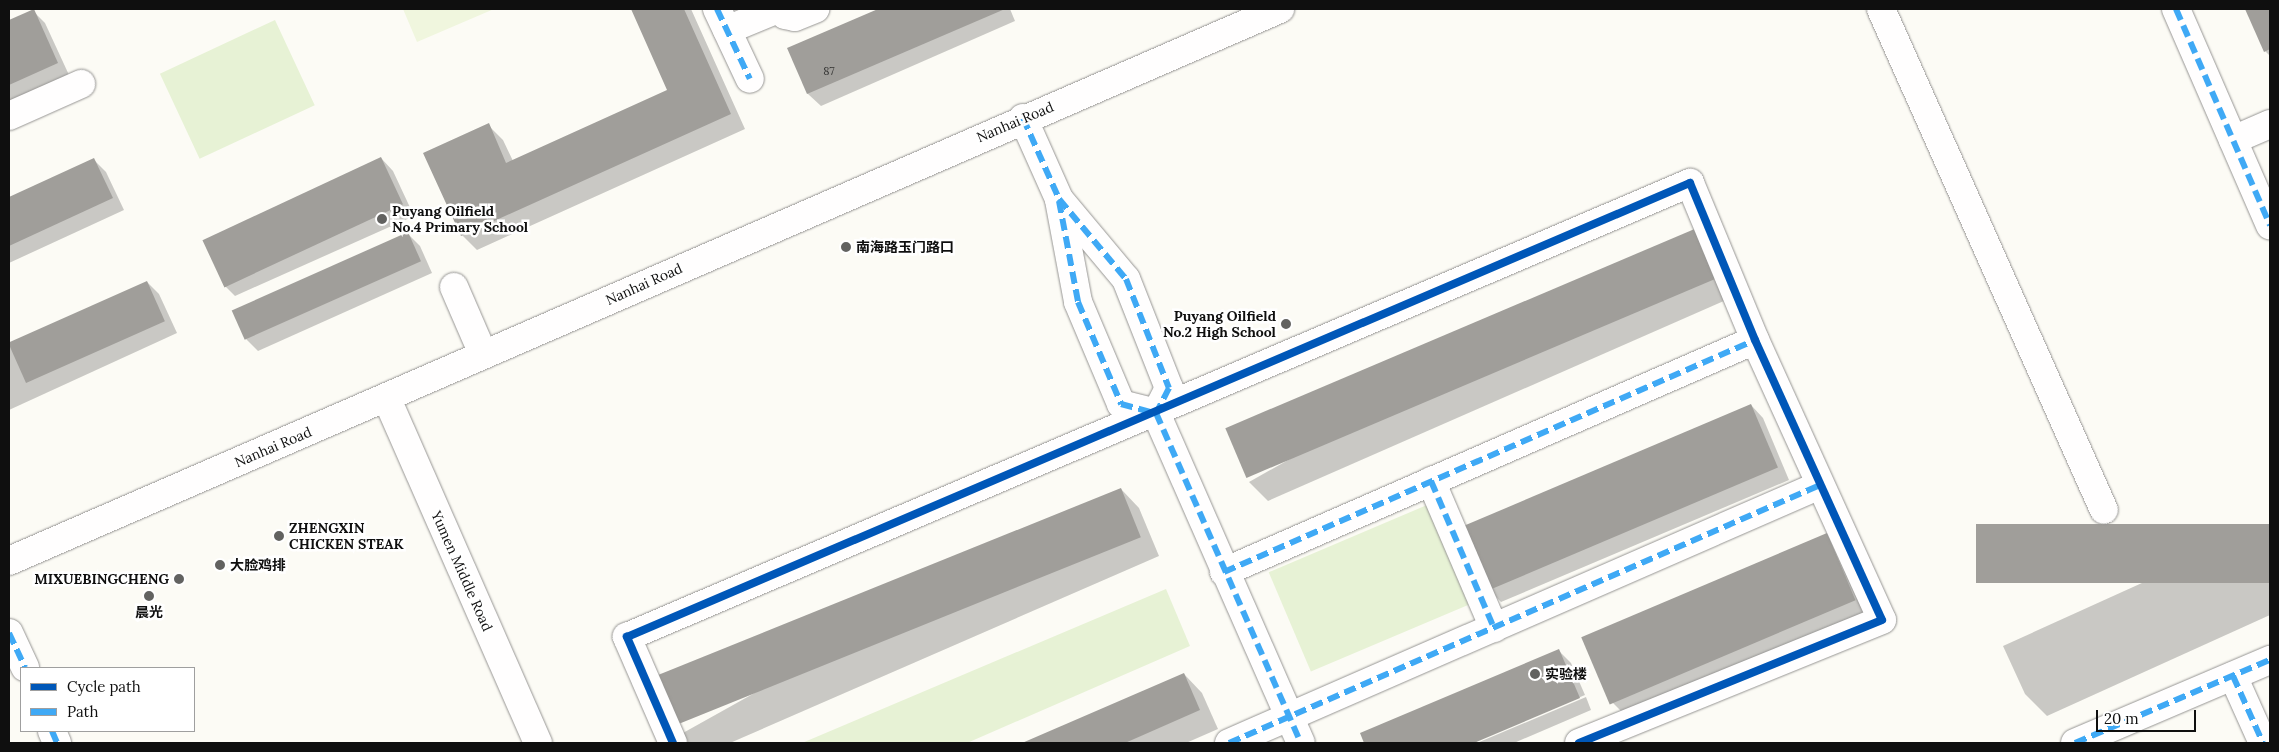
<!DOCTYPE html>
<meta charset="utf-8">
<style>
body{margin:0}
#map{position:relative;width:2279px;height:752px;overflow:hidden;background:#fcfbf5;font-family:Lora,"Noto Sans SC",serif}
div>[style]{position:absolute}
.green>*{inset:0;background:#e7f2d5;transform-origin:0 0}
.pitch>*{inset:0;background:#f0f6de}
.shadow>*{inset:0;background:#0003}
.building>*{inset:0;background:#a09e9a;transform-origin:0 0}
.roads{filter:drop-shadow(0 0 1px #969593) drop-shadow(0 0 1px #969593)}
.minor>*{height:28px;margin:-14px;padding:0 14px;transform-origin:14px;border-radius:14px;background:#fffefe}
.quiet>*{height:6px;margin-top:-3px;transform-origin:0;background:repeating-linear-gradient(90deg,#3fa9f5 0 12px,transparent 0 18px)}
.cycleway>*{height:8px;margin:-4px;padding:0 4px;transform-origin:4px;border-radius:4px;background:#0057b8}
.dots>*{width:14px;height:14px;translate:-50% -50%;box-sizing:border-box;border:2px solid #fff;border-radius:50%}
span{translate:-50% -50%;white-space:nowrap;text-align:center;line-height:1.15;-webkit-text-stroke:5px #fff;paint-order:stroke}
.number-label{font-size:11px;color:#333332}
.number-label span{-webkit-text-stroke-width:0}
.street-label{font-size:14px;color:#0f0f0f}
.poi-label{font-size:14px;color:#0f0f0f;font-weight:700}
.left{translate:0 -50%;text-align:left}
.right{translate:-100% -50%;text-align:right}
.frame{position:absolute;inset:0;border:10px solid #0f0f0f;pointer-events:none}
.legend{position:absolute;left:20px;top:667px;width:175px;height:65px;box-sizing:border-box;background:#fff;border:1px solid #9f9f9f;margin:0;padding:6px 9px;list-style:none;font-size:15px;color:#0f0f0f}
.legend li{display:flex;align-items:center;gap:10px;height:25px}
.legend b{width:25px;border:1px solid #9f9f9f}
.scale{position:absolute;left:2096px;top:710px;width:100px;height:22px;box-sizing:border-box;border:2px solid #0f0f0f;border-top:0;padding-left:6px;font-size:15px;line-height:18px;white-space:nowrap;color:#0f0f0f;-webkit-text-stroke:4px #fff;paint-order:stroke}
</style>
<div id="map">
<div class="green">
<div style="left:275px;top:20px;width:94px;height:127px;rotate:65deg"></div>
<div style="left:1427px;top:505px;width:108px;height:172px;rotate:67deg"></div>
<div style="clip-path:polygon(1166px 589px,1190px 646px,967px 743px,802px 743px)"></div>
</div>
<div class="pitch">
<div style="clip-path:polygon(403px 9px,494px 9px,417px 42px)"></div>
</div>
<div class="shadow">
<div style="clip-path:polygon(632px 9px,691px 9px,745px 129px,477px 250px,462px 235px,488px 125px,503px 140px,513px 161px,669px 90px)"></div>
<div style="clip-path:polygon(881px 9px,1010px 9px,1015px 21px,821px 106px,808px 94px,789px 49px)"></div>
<div style="clip-path:polygon(2246px 9px,2270px 9px,2270px 56px,2265px 51px)"></div>
<div style="clip-path:polygon(33px 11px,45px 23px,69px 75px,9px 102px,9px 22px)"></div>
<div style="clip-path:polygon(381px 158px,393px 171px,414px 216px,235px 296px,223px 284px)"></div>
<div style="clip-path:polygon(94px 160px,106px 172px,124px 210px,9px 263px,9px 199px)"></div>
<div style="clip-path:polygon(1704px 226px,1742px 293px,1268px 501px,1249px 482px)"></div>
<div style="clip-path:polygon(408px 234px,420px 246px,432px 273px,258px 351px,246px 339px)"></div>
<div style="clip-path:polygon(147px 282px,159px 294px,177px 333px,9px 410px,9px 345px)"></div>
<div style="clip-path:polygon(1751px 405px,1763px 418px,1789px 480px,1501px 602px,1489px 590px)"></div>
<div style="clip-path:polygon(1121px 489px,1139px 508px,1159px 556px,730px 743px,665px 743px)"></div>
<div style="clip-path:polygon(2270px 525px,2270px 615px,2047px 716px,2025px 694px,2003px 646px)"></div>
<div style="clip-path:polygon(1827px 534px,1842px 550px,1870px 616px,1626px 716px,1611px 701px)"></div>
<div style="clip-path:polygon(1559px 651px,1571px 663px,1585px 695px,1471px 743px,1366px 743px,1362px 734px)"></div>
<div style="clip-path:polygon(1184px 674px,1202px 693px,1218px 729px,1186px 743px,1026px 743px)"></div>
<div style="clip-path:polygon(1586px 697px,1591px 710px,1514px 743px,1477px 743px)"></div>
</div>
<div class="building">
<div style="clip-path:polygon(34px 9px,58px 63px,9px 85px,9px 20px)"></div>
<div style="clip-path:polygon(631px 9px,684px 9px,731px 114px,461px 236px,423px 153px,489px 123px,506px 163px,667px 90px)"></div>
<div style="clip-path:polygon(878px 9px,1005px 9px,807px 94px,787px 48px)"></div>
<div style="clip-path:polygon(2245px 9px,2270px 9px,2270px 49px,2264px 52px)"></div>
<div style="left:381px;top:157px;width:52px;height:197px;rotate:65deg"></div>
<div style="clip-path:polygon(94px 158px,113px 198px,9px 246px,9px 197px)"></div>
<div style="left:1704px;top:225px;width:54px;height:520px;rotate:67deg"></div>
<div style="left:408px;top:232px;width:32px;height:193px;rotate:66deg"></div>
<div style="left:147px;top:281px;width:44px;height:152px;rotate:66deg"></div>
<div style="left:1751px;top:404px;width:69px;height:315px;rotate:67deg"></div>
<div style="left:1121px;top:488px;width:53px;height:520px;rotate:68deg"></div>
<div style="left:2270px;top:524px;width:59px;height:294px;rotate:90deg"></div>
<div style="left:1827px;top:533px;width:73px;height:267px;rotate:67deg"></div>
<div style="clip-path:polygon(1559px 649px,1580px 698px,1474px 743px,1364px 743px,1360px 733px)"></div>
<div style="clip-path:polygon(1184px 673px,1200px 710px,1125px 743px,1022px 743px)"></div>
</div>
<div class="roads">
<div class="minor">
<div style="left:717px;top:9px;width:77px;rotate:64.8deg"></div>
<div style="left:779px;top:9px;width:8px;rotate:45deg"></div>
<div style="left:785px;top:15px;width:10px;rotate:11deg"></div>
<div style="left:795px;top:17px;width:22px;rotate:-22deg"></div>
<div style="left:1881px;top:9px;width:548px;rotate:66.01deg"></div>
<div style="left:2176px;top:9px;width:236px;rotate:66.5deg"></div>
<div style="left:727px;top:30px;width:55px;rotate:-22.4deg"></div>
<div style="left:9px;top:116px;width:79px;rotate:-24deg"></div>
<div style="left:1023px;top:118px;width:89px;rotate:66deg"></div>
<div style="left:1059px;top:199px;width:104px;rotate:50.1deg"></div>
<div style="left:1126px;top:279px;width:117px;rotate:68.5deg"></div>
<div style="left:1169px;top:388px;width:28px;rotate:117deg"></div>
<div style="left:1156px;top:413px;width:360px;rotate:66.3deg"></div>
<div style="left:2233px;top:140px;width:40px;rotate:-23.4deg"></div>
<div style="left:1059px;top:200px;width:104px;rotate:79.4deg"></div>
<div style="left:1078px;top:302px;width:111px;rotate:67.1deg"></div>
<div style="left:1121px;top:404px;width:36px;rotate:14deg"></div>
<div style="left:454px;top:287px;width:73px;rotate:66.6deg"></div>
<div style="left:387px;top:399px;width:376px;rotate:66.3deg"></div>
<div style="left:1431px;top:481px;width:160px;rotate:66.8deg"></div>
<div style="left:9px;top:561px;width:1386px;rotate:-23.48deg"></div>
<div style="left:1224px;top:572px;width:579px;rotate:-23.6deg"></div>
<div style="left:9px;top:633px;width:38px;rotate:65deg"></div>
<div style="left:2233px;top:676px;width:73px;rotate:65.9deg"></div>
<div style="left:52px;top:731px;width:13px;rotate:67deg"></div>
<div style="left:673px;top:743px;width:116px;rotate:-113.5deg"></div>
<div style="left:627px;top:637px;width:1156px;rotate:-23.13deg"></div>
<div style="left:1690px;top:183px;width:170px;rotate:67.5deg"></div>
<div style="left:1755px;top:340px;width:307px;rotate:65.6deg"></div>
<div style="left:1882px;top:620px;width:327px;rotate:157.9deg"></div>
<div style="left:1229px;top:743px;width:645px;rotate:-23.58deg"></div>
<div style="left:2075px;top:743px;width:212px;rotate:-23.1deg"></div>
</div>
</div>
<div class="quiet">
<div style="left:717px;top:9px;width:77px;rotate:64.8deg"></div>
<div style="left:2176px;top:9px;width:236px;rotate:66.5deg"></div>
<div style="left:1023px;top:118px;width:89px;rotate:66deg"></div>
<div style="left:1059px;top:199px;width:104px;rotate:50.1deg"></div>
<div style="left:1126px;top:279px;width:117px;rotate:68.5deg"></div>
<div style="left:1169px;top:388px;width:28px;rotate:117deg"></div>
<div style="left:1156px;top:413px;width:360px;rotate:66.3deg"></div>
<div style="left:1059px;top:201px;width:103px;rotate:79.3deg"></div>
<div style="left:1078px;top:302px;width:111px;rotate:67.1deg"></div>
<div style="left:1121px;top:404px;width:31px;rotate:15deg"></div>
<div style="left:1431px;top:481px;width:160px;rotate:66.8deg"></div>
<div style="left:1224px;top:572px;width:579px;rotate:-23.6deg"></div>
<div style="left:9px;top:633px;width:38px;rotate:65deg"></div>
<div style="left:2233px;top:676px;width:73px;rotate:65.9deg"></div>
<div style="left:52px;top:731px;width:13px;rotate:67deg"></div>
<div style="left:1229px;top:743px;width:645px;rotate:-23.58deg"></div>
<div style="left:2075px;top:743px;width:212px;rotate:-23.1deg"></div>
</div>
<div class="cycleway">
<div style="left:673px;top:743px;width:116px;rotate:-113.5deg"></div>
<div style="left:627px;top:637px;width:1156px;rotate:-23.13deg"></div>
<div style="left:1690px;top:183px;width:170px;rotate:67.5deg"></div>
<div style="left:1755px;top:340px;width:307px;rotate:65.6deg"></div>
<div style="left:1882px;top:620px;width:327px;rotate:157.9deg"></div>
</div>
<div class="dots">
<div style="left:382px;top:219px;background:#626260"></div>
<div style="left:846px;top:247px;background:#626260"></div>
<div style="left:1286px;top:324px;background:#626260"></div>
<div style="left:279px;top:536px;background:#626260"></div>
<div style="left:220px;top:565px;background:#626260"></div>
<div style="left:179px;top:579px;background:#626260"></div>
<div style="left:149px;top:596px;background:#626260"></div>
<div style="left:1535px;top:674px;background:#626260"></div>
</div>
<div class="number-label">
<span style="left:829px;top:71px">87</span>
</div>
<div class="street-label">
<span style="left:1015px;top:122px;rotate:-23deg">Nanhai Road</span>
<span style="left:644px;top:284px;rotate:-24deg">Nanhai Road</span>
<span style="left:273px;top:447px;rotate:-23deg">Nanhai Road</span>
<span style="left:462px;top:571px;rotate:66deg">Yumen Middle Road</span>
</div>
<div class="poi-label">
<span class="left" style="left:392px;top:219px">Puyang Oilfield<br>No.4 Primary School</span>
<span class="left" style="left:856px;top:247px">南海路玉门路口</span>
<span class="right" style="left:1276px;top:324px">Puyang Oilfield<br>No.2 High School</span>
<span class="left" style="left:289px;top:536px">ZHENGXIN<br>CHICKEN STEAK</span>
<span class="left" style="left:230px;top:565px">大脸鸡排</span>
<span class="right" style="left:169px;top:579px">MIXUEBINGCHENG</span>
<span style="left:149px;top:612px">晨光</span>
<span class="left" style="left:1545px;top:674px">实验楼</span>
</div>
<div class="frame"></div>
<ul class="legend">
<li><b style="height:6px;background:#0057b8"></b>Cycle path</li>
<li><b style="height:6px;background:#3fa9f5"></b>Path</li>
</ul>
<div class="scale">20 m</div>
</div>
